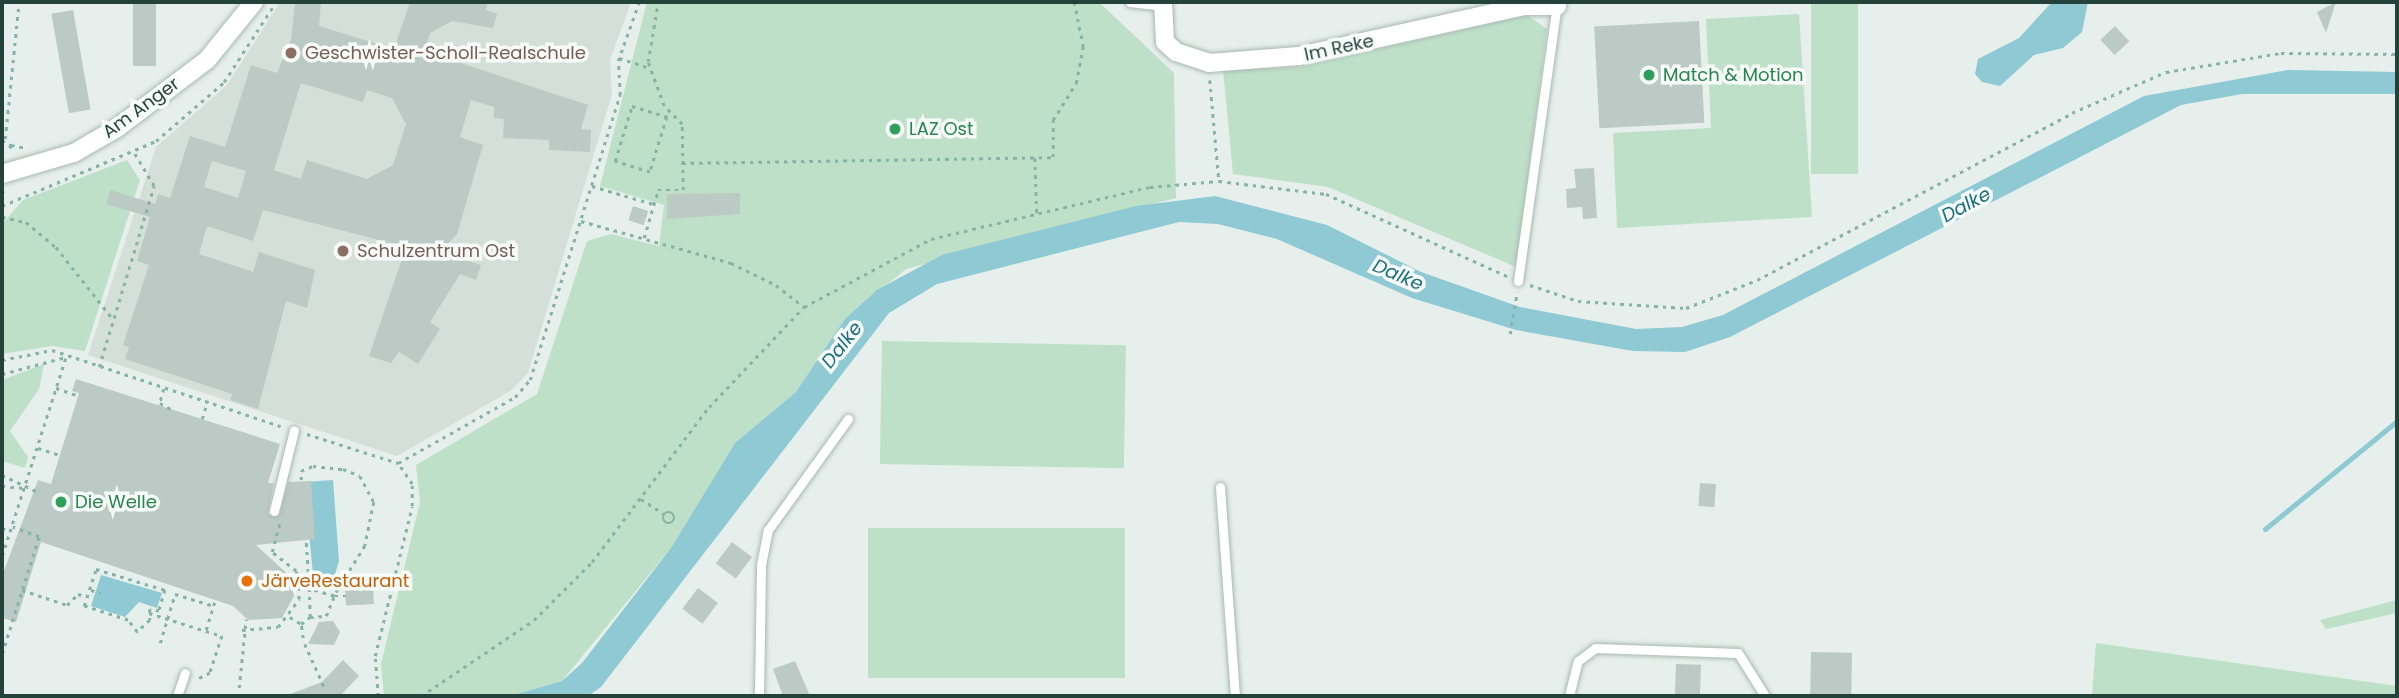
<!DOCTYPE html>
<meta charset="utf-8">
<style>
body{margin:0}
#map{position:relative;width:2399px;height:698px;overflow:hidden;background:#e6efeb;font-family:Poppins,sans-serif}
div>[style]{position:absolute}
.built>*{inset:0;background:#d4dfda}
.green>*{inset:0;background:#bfe0c8;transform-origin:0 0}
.water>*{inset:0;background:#8ec9d4}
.stream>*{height:5px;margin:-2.5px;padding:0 2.5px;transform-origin:2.5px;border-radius:2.5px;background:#8ec9d4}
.building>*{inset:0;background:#bbcac4;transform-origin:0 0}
.path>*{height:2.5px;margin-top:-1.25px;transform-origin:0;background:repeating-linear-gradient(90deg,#86b3a5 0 3.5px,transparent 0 8.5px)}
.path>.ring{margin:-1.25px;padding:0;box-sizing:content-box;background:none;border:2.5px solid #86b3a5;border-radius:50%}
.roads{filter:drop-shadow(0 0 2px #a8b8b2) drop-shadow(0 0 2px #a8b8b2)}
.lane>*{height:9px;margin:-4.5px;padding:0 4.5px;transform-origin:4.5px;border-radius:4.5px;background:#fff}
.street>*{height:18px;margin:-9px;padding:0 9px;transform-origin:9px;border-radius:9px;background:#fff}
.dots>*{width:19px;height:19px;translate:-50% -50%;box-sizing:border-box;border:4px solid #f7fbf9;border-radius:50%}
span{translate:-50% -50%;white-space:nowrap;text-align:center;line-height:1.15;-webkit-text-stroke:7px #f7fbf9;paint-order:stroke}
.street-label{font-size:18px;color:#24423a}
.education-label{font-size:18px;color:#785e54}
.left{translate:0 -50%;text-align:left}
.leisure-label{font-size:18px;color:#27864d}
.food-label{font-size:18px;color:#c56008}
.water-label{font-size:19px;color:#1c6f80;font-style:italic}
.frame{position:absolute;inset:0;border:4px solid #24423a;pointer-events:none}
</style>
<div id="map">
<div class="built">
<div style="clip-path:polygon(280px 2px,631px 2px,610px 60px,612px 94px,528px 373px,512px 390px,397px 456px,88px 355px,156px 147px,227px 85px)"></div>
</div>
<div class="green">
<div style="clip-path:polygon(647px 2px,1099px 2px,1174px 73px,1176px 198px,906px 269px,844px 320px,796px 392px,735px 443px,671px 548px,562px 681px,510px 696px,384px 696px,381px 664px,420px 502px,416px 465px,537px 394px,587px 241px,611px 234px,659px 246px,664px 205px,600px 186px)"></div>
<div style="left:1811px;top:2px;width:47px;height:172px"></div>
<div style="clip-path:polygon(1799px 14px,1812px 217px,1617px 228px,1613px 133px,1711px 128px,1706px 19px)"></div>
<div style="clip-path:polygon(1527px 15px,1547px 29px,1516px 267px,1328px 187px,1233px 174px,1223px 70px,1300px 67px)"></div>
<div style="clip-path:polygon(127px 160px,140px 180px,85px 351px,52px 346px,2px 354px,2px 224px,23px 200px)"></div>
<div style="left:882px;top:341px;width:244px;height:123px;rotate:1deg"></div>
<div style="clip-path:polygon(44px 364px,39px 389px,10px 431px,28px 457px,25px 468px,2px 461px,2px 380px)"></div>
<div style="left:868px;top:528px;width:257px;height:150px"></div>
<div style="clip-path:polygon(2397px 600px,2397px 613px,2326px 629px,2320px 620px)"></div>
<div style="clip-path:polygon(2096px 643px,2397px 686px,2397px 696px,2092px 696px)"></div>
</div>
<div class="water">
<div style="clip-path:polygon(2052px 2px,2088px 2px,2082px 32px,2063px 48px,2034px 55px,2000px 86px,1982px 82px,1975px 74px,1978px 59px,2019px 38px)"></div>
<div style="clip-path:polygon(2288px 70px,2397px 72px,2397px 94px,2242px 94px,2181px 105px,1730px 337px,1685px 352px,1633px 351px,1516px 330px,1412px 298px,1277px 239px,1218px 224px,1179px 222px,937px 284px,889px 313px,601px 687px,588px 696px,510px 696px,562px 681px,582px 663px,671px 548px,735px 443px,796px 392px,844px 320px,877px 290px,942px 255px,1136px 206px,1215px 196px,1327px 225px,1421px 272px,1520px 307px,1636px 329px,1682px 327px,1723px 315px,2144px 96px)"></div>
<div style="clip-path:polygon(333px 480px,339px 561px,330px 590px,314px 584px,304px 482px)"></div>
<div style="clip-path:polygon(101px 575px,162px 593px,157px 608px,139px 602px,125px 617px,91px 606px)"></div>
</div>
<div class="stream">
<div style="left:2265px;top:529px;width:171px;rotate:-39.3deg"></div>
</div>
<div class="building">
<div style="left:133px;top:2px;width:23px;height:64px"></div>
<div style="clip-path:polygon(evenodd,295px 2px,321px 2px,319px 26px,394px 49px,410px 2px,487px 4px,486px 10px,497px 14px,493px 28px,452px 21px,430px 33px,424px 51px,588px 105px,581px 129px,591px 130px,590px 152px,549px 150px,549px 140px,503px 138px,504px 119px,494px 118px,494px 107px,471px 100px,460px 137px,483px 145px,457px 234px,440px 252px,481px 265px,476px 280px,460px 274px,430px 322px,440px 329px,418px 364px,399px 352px,391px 363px,369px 356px,406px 247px,263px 210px,253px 241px,207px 226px,199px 254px,253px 272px,259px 252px,315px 270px,307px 308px,286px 301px,258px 409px,230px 400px,232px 394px,125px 359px,129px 347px,123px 345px,149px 265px,137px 261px,150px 217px,106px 204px,110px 190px,155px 204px,158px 194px,170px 198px,190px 136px,225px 147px,251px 65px,277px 73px,291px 40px,295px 2px,301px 83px,363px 102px,367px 90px,392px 98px,406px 124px,393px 165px,367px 179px,307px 160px,301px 179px,274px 170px,301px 83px,295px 2px,212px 161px,246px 171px,238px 198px,204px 187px,212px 161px)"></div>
<div style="clip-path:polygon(2336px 2px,2326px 33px,2317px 12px)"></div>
<div style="left:73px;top:10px;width:101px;height:22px;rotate:80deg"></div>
<div style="left:1699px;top:21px;width:102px;height:105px;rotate:87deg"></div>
<div style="left:2115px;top:26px;width:21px;height:20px;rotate:47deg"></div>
<div style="clip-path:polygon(1594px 168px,1597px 218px,1583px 219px,1582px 207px,1567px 208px,1566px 189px,1576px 188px,1574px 169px)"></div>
<div style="clip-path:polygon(740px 193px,740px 214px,667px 219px,667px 194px)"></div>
<div style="left:633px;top:206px;width:16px;height:15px;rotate:18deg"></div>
<div style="clip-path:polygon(76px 379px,280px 444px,268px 483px,274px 483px,268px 514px,279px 515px,288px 482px,311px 481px,315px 539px,256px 545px,293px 579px,294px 596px,282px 618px,248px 620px,233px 606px,41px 542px,16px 622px,2px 618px,2px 576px,38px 480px,51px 484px,79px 393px,72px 391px)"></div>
<div style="left:1700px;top:483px;width:16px;height:23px;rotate:4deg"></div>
<div style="left:732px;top:542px;width:25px;height:27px;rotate:37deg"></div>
<div style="left:373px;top:586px;width:18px;height:28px;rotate:87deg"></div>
<div style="left:698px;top:588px;width:25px;height:26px;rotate:37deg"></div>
<div style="clip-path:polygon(333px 621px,340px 632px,334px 645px,308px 644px,319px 622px)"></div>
<div style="left:1811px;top:652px;width:41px;height:44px;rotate:1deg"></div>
<div style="clip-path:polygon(343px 660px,359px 676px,340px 696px,285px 696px,322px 682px)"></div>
<div style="clip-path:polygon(795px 661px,810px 696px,783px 696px,773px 669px)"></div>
<div style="left:1676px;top:664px;width:25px;height:32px;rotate:2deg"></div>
</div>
<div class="path">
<div style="left:619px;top:58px;width:32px;rotate:18deg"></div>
<div style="left:1210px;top:80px;width:101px;rotate:84.9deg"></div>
<div style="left:632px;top:106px;width:37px;rotate:17deg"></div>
<div style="left:667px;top:117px;width:58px;rotate:107.2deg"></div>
<div style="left:650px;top:172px;width:37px;rotate:-163deg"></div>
<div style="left:615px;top:161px;width:58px;rotate:-72.8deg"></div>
<div style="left:5px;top:139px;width:138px;rotate:-84.2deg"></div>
<div style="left:2px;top:140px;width:10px;rotate:29deg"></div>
<div style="left:11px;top:145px;width:8px;rotate:104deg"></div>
<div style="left:11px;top:145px;width:15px;rotate:11deg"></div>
<div style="left:1035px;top:158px;width:56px;rotate:88deg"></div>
<div style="left:682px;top:163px;width:371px;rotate:-0.9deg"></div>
<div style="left:1053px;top:157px;width:37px;rotate:-90deg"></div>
<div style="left:1053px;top:120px;width:44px;rotate:-58.1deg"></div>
<div style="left:1076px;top:83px;width:37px;rotate:-79deg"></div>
<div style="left:1083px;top:47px;width:46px;rotate:-101.3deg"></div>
<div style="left:592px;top:186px;width:64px;rotate:16.4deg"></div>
<div style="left:2px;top:201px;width:10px;rotate:-84deg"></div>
<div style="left:2px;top:206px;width:167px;rotate:-22.9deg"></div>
<div style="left:156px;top:141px;width:90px;rotate:-40.9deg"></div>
<div style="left:224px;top:82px;width:95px;rotate:-57deg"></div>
<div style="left:2px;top:217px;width:25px;rotate:12deg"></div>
<div style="left:26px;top:222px;width:39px;rotate:40deg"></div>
<div style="left:56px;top:247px;width:90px;rotate:51.7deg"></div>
<div style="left:581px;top:221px;width:156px;rotate:15.6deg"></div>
<div style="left:731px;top:263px;width:50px;rotate:26.1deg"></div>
<div style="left:776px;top:285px;width:36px;rotate:38deg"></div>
<div style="left:644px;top:238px;width:50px;rotate:-73.7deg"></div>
<div style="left:658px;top:190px;width:25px"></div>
<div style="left:683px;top:190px;width:66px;rotate:-90.9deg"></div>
<div style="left:682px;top:124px;width:25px;rotate:-135deg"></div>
<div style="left:664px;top:106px;width:47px;rotate:-110deg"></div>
<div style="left:648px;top:62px;width:61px;rotate:-80.5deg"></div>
<div style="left:1530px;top:285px;width:51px;rotate:18.4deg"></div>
<div style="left:1578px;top:301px;width:108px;rotate:3.7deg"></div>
<div style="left:1686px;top:308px;width:76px;rotate:-21.5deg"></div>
<div style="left:1757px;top:280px;width:357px;rotate:-27.9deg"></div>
<div style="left:2072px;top:113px;width:103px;rotate:-23.6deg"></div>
<div style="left:2166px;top:72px;width:117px;rotate:-9.4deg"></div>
<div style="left:2281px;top:53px;width:116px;rotate:0.5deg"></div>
<div style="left:1510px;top:334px;width:43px;rotate:-80.5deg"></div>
<div style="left:2px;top:360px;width:51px;rotate:-11.3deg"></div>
<div style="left:52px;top:350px;width:241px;rotate:18.4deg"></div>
<div style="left:99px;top:367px;width:189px;rotate:-73.1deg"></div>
<div style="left:154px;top:186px;width:39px;rotate:-121deg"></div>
<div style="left:2px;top:374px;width:66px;rotate:-14.9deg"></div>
<div style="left:56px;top:388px;width:24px;rotate:19deg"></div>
<div style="left:164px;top:389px;width:15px;rotate:106deg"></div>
<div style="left:160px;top:403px;width:13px;rotate:29deg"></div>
<div style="left:202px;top:419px;width:17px;rotate:-73deg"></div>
<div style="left:307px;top:434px;width:96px;rotate:17.7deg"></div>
<div style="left:398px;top:463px;width:134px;rotate:-29.4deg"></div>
<div style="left:515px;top:397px;width:23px;rotate:-49deg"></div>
<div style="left:530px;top:380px;width:299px;rotate:-72.5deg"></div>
<div style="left:620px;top:95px;width:34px;rotate:-93deg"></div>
<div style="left:618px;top:61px;width:63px;rotate:-70.4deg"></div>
<div style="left:38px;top:448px;width:23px;rotate:18deg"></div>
<div style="left:2px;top:475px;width:42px;rotate:25.3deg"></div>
<div style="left:301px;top:480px;width:9px;rotate:-90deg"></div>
<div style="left:301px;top:471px;width:13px;rotate:-23deg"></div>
<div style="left:313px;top:466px;width:30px;rotate:6deg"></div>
<div style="left:343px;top:469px;width:18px;rotate:22deg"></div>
<div style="left:360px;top:476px;width:30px;rotate:62deg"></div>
<div style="left:374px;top:502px;width:45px;rotate:101.6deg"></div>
<div style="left:365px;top:546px;width:59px;rotate:121.8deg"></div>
<div style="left:334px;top:596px;width:26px;rotate:-164deg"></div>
<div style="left:309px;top:589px;width:48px;rotate:-93.6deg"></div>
<div style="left:2px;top:486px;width:23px;rotate:5deg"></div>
<div style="left:641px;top:499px;width:27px;rotate:33deg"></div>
<div class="ring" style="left:663px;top:512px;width:9.5px;height:9.5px"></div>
<div style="left:2px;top:528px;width:9px;rotate:18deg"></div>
<div style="left:2px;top:556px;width:209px;rotate:-72.2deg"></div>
<div style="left:96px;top:569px;width:72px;rotate:16.9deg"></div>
<div style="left:165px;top:590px;width:22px;rotate:106deg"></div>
<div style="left:159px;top:611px;width:9px;rotate:-167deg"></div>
<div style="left:150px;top:609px;width:11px;rotate:90deg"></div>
<div style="left:150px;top:620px;width:18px;rotate:137deg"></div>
<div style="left:137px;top:632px;width:15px;rotate:-127deg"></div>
<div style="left:128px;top:620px;width:46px;rotate:-162.3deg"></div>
<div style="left:84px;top:606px;width:39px;rotate:-72deg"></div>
<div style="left:22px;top:590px;width:47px;rotate:18.4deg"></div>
<div style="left:67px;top:605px;width:16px;rotate:-45deg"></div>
<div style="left:78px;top:594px;width:9px;rotate:18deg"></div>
<div style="left:91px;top:590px;width:10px;rotate:17deg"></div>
<div style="left:149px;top:613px;width:77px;rotate:17.5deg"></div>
<div style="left:222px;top:636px;width:39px;rotate:108deg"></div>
<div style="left:210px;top:673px;width:13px;rotate:153deg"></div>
<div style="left:290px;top:617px;width:13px;rotate:32deg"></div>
<div style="left:310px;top:617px;width:16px;rotate:-4deg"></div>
<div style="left:326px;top:616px;width:22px;rotate:-68deg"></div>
<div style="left:334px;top:596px;width:12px"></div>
<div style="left:206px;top:630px;width:30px;rotate:-73deg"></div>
<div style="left:242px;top:630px;width:36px;rotate:-5deg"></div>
<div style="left:278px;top:627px;width:35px;rotate:-53deg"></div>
<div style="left:299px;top:599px;width:28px;rotate:-96deg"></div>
<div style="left:296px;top:571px;width:31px;rotate:-142deg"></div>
<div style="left:272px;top:552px;width:31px;rotate:-75deg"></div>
<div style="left:303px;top:638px;width:14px;rotate:-98deg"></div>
<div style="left:301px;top:624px;width:11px;rotate:-38deg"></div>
<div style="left:310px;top:617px;width:28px;rotate:-92deg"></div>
<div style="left:160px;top:643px;width:51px;rotate:-73deg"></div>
<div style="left:175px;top:594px;width:41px;rotate:17.1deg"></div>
<div style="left:305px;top:644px;width:46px;rotate:65.7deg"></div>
<div style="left:2px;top:654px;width:123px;rotate:-72.5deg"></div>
<div style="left:39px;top:537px;width:28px;rotate:-159deg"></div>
<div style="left:239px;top:688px;width:69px;rotate:-84.2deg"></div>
<div style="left:378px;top:696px;width:40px;rotate:-94.3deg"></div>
<div style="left:375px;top:656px;width:154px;rotate:-76.1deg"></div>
<div style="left:412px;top:506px;width:22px;rotate:-90deg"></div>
<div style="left:412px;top:484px;width:25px;rotate:-124deg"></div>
<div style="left:421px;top:696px;width:136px;rotate:-33.9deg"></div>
<div style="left:534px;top:620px;width:82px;rotate:-45deg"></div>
<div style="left:592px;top:562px;width:194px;rotate:-53deg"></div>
<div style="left:709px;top:407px;width:138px;rotate:-46.5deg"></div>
<div style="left:804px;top:307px;width:144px;rotate:-28.2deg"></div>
<div style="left:931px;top:239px;width:225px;rotate:-13.4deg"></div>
<div style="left:1150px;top:187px;width:69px;rotate:-5deg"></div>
<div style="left:1219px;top:181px;width:108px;rotate:6.9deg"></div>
<div style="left:1326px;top:194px;width:199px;rotate:24.4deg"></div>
</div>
<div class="roads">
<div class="lane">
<div style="left:1130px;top:2px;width:32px;rotate:7deg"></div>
<div style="left:1518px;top:281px;width:279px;rotate:-82deg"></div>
<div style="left:1220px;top:487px;width:210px;rotate:85.9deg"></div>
<div style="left:274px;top:511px;width:83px;rotate:-76.1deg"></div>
<div style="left:177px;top:696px;width:24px;rotate:-71deg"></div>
<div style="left:759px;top:696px;width:131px;rotate:-89.1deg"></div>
<div style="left:761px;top:565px;width:36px;rotate:-79deg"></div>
<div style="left:768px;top:530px;width:137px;rotate:-54.2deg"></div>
<div style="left:1569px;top:696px;width:36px;rotate:-76deg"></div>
<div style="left:1578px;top:661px;width:21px;rotate:-37deg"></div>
<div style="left:1595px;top:648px;width:143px;rotate:2deg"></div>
<div style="left:1738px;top:653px;width:51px;rotate:57.9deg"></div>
</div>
<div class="street">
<div style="left:1163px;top:2px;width:40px;rotate:87.1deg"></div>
<div style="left:1165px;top:42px;width:15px;rotate:42deg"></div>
<div style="left:1176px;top:52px;width:35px;rotate:18deg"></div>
<div style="left:1209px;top:63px;width:90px;rotate:-4.4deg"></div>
<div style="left:1299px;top:56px;width:231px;rotate:-12.5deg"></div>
<div style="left:1525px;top:6px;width:32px"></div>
<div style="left:2px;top:174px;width:75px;rotate:-16.3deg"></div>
<div style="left:74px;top:153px;width:50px;rotate:-30.2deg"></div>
<div style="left:117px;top:128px;width:113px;rotate:-37.1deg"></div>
<div style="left:207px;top:60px;width:75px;rotate:-51deg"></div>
</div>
</div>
<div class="dots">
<div style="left:291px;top:53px;background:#8d6e63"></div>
<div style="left:1649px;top:75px;background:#2e9e5b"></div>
<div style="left:895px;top:129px;background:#2e9e5b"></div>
<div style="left:343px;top:251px;background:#8d6e63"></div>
<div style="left:61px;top:502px;background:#2e9e5b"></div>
<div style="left:247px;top:581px;background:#e8710a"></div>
</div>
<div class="street-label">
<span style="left:1339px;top:48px;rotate:-12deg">Im Reke</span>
<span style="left:141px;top:108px;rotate:-36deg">Am Anger</span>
</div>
<div class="education-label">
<span class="left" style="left:305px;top:53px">Geschwister-Scholl-Realschule</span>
<span class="left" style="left:357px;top:251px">Schulzentrum Ost</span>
</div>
<div class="leisure-label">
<span class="left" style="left:1663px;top:75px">Match &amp; Motion</span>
<span class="left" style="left:909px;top:129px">LAZ Ost</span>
<span class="left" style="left:75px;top:502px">Die Welle</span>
</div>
<div class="food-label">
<span class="left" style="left:261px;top:581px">JärveRestaurant</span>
</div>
<div class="water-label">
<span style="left:1966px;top:205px;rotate:-28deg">Dalke</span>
<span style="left:1398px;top:275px;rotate:23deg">Dalke</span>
<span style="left:842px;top:345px;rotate:-52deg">Dalke</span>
</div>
<div class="frame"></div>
</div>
